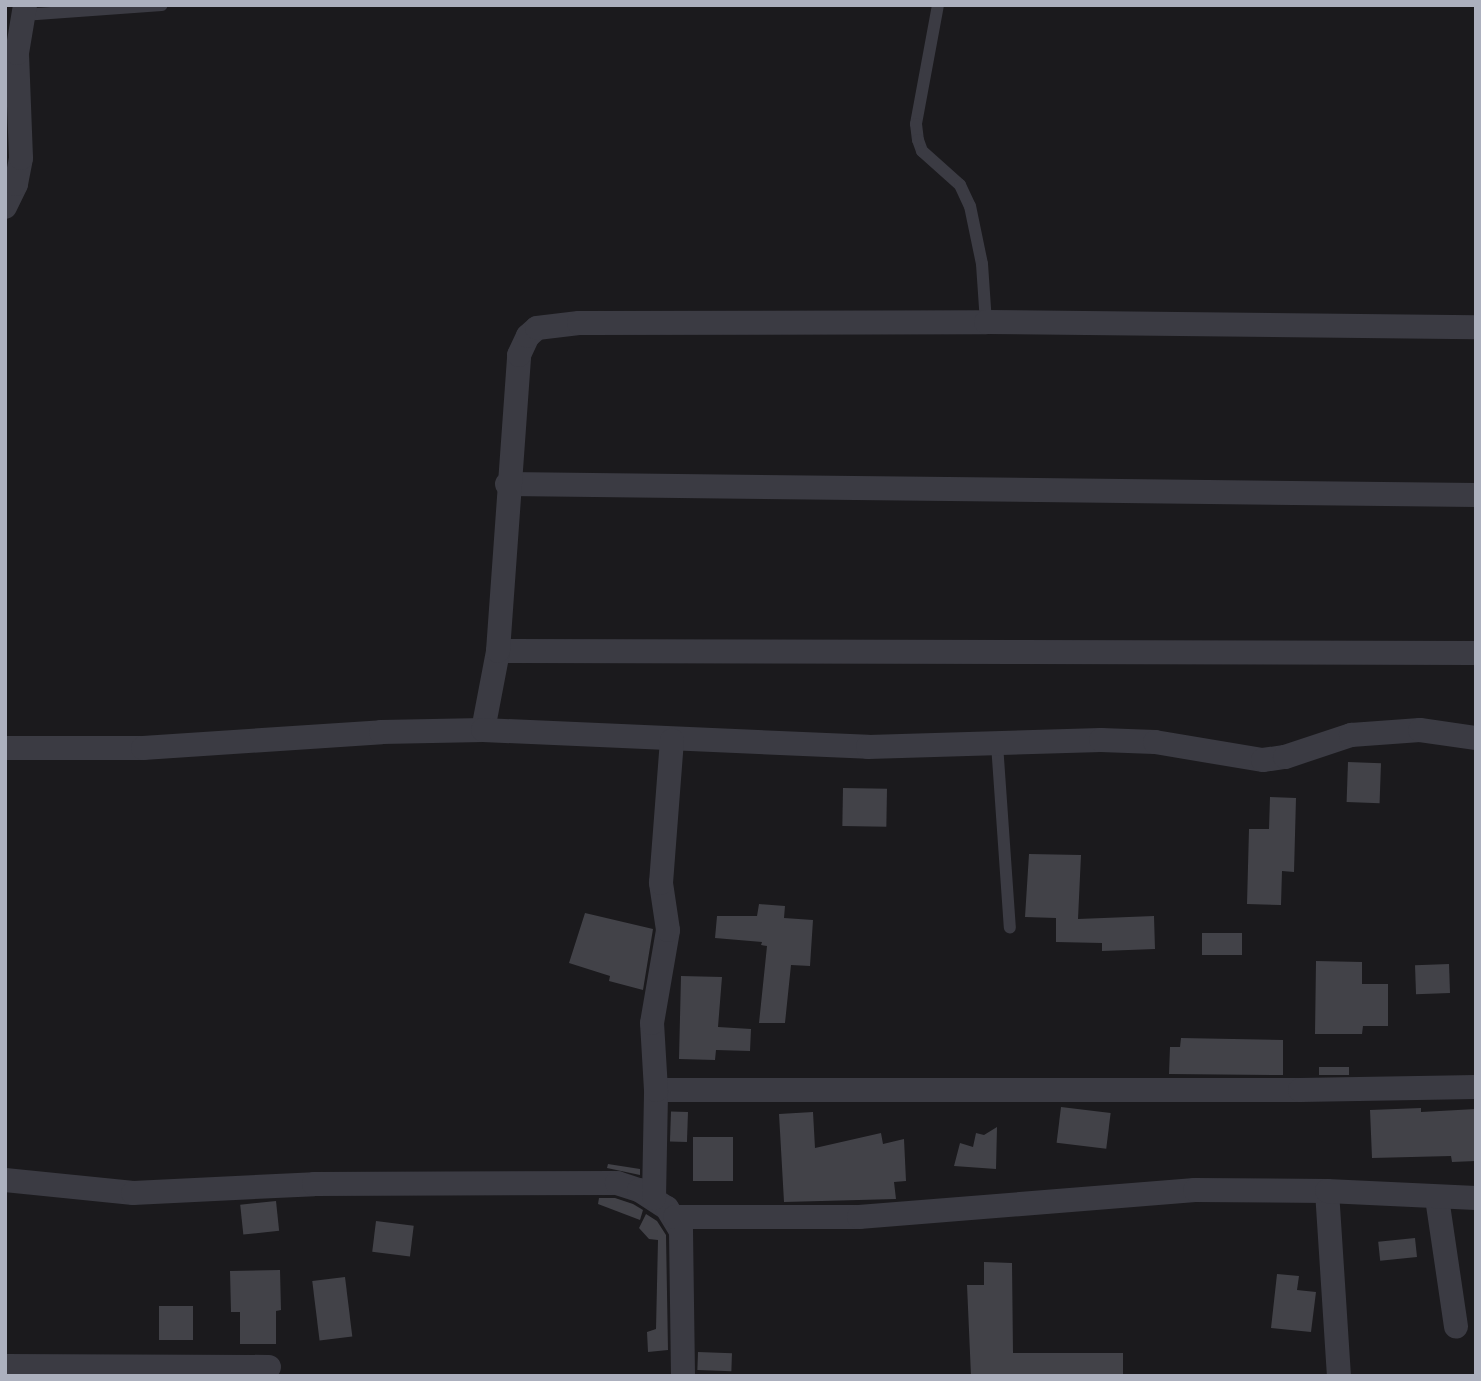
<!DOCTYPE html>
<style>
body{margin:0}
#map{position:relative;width:1481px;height:1381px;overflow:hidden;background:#1b1a1d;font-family:"Exo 2",sans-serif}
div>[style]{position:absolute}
.building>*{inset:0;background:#424248;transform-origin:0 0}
.service>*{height:12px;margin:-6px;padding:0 6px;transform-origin:6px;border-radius:6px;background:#3b3b43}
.minor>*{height:24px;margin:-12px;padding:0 12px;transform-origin:12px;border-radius:12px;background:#3b3b43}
span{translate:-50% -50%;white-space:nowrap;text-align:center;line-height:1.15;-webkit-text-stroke:7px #161518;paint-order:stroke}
.frame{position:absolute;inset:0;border:7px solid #acb0be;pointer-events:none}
</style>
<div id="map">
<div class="building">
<div style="left:1348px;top:762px;width:33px;height:40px;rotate:2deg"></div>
<div style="left:843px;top:788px;width:44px;height:38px;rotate:1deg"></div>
<div style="clip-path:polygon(1270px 797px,1296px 798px,1294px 872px,1282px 871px,1281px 905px,1247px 904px,1249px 829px,1269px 829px)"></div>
<div style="clip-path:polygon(1029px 854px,1081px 855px,1078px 919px,1154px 916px,1155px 949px,1102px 951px,1102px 943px,1056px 942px,1056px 918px,1025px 917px)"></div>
<div style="clip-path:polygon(759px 904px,785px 906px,784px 918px,813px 920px,810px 966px,791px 965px,785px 1023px,759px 1023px,767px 946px,761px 945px,762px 942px,715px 938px,717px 916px,757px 916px)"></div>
<div style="clip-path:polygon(585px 913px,653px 929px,643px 990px,609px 981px,610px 976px,569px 963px)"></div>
<div style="left:1202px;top:933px;width:40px;height:22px"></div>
<div style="clip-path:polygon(1316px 961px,1362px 962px,1362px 984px,1388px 984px,1388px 1026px,1363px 1026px,1362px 1034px,1315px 1034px)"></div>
<div style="left:1449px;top:964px;width:29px;height:34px;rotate:88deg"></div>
<div style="clip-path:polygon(681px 976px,722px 977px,718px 1027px,751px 1029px,750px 1051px,716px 1050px,715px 1060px,679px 1059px)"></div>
<div style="clip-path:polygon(1181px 1038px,1283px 1040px,1283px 1075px,1169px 1074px,1170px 1047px,1180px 1047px)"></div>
<div style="left:1319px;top:1067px;width:30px;height:8px"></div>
<div style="left:1061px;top:1107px;width:50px;height:36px;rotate:7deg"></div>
<div style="clip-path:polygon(1421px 1108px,1421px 1112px,1476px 1109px,1476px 1161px,1452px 1162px,1451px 1156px,1372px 1158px,1370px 1110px)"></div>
<div style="left:688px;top:1112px;width:30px;height:17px;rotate:92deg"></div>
<div style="clip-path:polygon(813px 1112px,815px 1148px,881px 1133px,883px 1144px,904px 1139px,906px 1181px,894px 1182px,896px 1199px,784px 1202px,779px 1114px)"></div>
<div style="clip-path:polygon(997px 1127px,996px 1169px,954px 1166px,960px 1143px,973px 1147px,976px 1133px,984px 1135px)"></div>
<div style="left:693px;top:1137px;width:40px;height:44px"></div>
<div style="clip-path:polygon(608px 1164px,640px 1169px,640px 1175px,607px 1168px)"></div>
<div style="clip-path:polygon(599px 1198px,615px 1198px,633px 1204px,643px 1210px,640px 1220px,598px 1204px)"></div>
<div style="left:276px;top:1201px;width:30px;height:36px;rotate:84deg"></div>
<div style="clip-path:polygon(646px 1214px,657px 1221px,666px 1235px,668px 1350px,648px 1352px,647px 1332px,656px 1329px,658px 1240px,649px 1239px,639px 1228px)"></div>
<div style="left:376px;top:1221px;width:38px;height:31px;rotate:7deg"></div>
<div style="left:1415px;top:1238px;width:19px;height:37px;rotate:84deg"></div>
<div style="clip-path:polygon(984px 1262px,1012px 1263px,1013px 1353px,1123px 1353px,1123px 1376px,971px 1376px,967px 1285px,984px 1285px)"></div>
<div style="clip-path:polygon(280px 1270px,281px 1310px,276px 1311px,276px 1344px,240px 1344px,240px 1312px,231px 1312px,230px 1271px)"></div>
<div style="clip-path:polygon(1277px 1274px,1299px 1276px,1297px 1290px,1316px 1292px,1311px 1332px,1271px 1328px)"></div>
<div style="left:345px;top:1277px;width:60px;height:33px;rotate:83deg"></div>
<div style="left:193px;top:1306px;width:34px;height:34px;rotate:90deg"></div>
<div style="left:698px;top:1352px;width:34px;height:18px;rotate:2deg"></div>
</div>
<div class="service">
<div style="left:938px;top:5px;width:121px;rotate:100.5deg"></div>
<div style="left:916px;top:124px;width:16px;rotate:83deg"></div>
<div style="left:918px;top:140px;width:12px;rotate:70deg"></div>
<div style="left:922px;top:151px;width:51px;rotate:41.8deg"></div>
<div style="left:960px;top:185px;width:23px;rotate:65deg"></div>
<div style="left:970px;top:206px;width:59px;rotate:78.3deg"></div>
<div style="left:982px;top:264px;width:58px;rotate:86.1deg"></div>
<div style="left:23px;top:15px;width:139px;rotate:-4.1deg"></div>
<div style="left:997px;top:744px;width:184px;rotate:86deg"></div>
</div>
<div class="minor">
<div style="left:5px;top:207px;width:25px;rotate:-64deg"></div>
<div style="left:16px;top:184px;width:26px;rotate:-79deg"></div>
<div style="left:21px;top:158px;width:105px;rotate:-92.2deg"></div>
<div style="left:17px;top:53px;width:49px;rotate:-80.5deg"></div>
<div style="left:507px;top:484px;width:969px;rotate:0.65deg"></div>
<div style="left:498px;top:651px;width:978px;rotate:0.12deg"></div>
<div style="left:483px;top:730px;width:80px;rotate:-79.2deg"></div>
<div style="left:498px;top:651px;width:297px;rotate:-85.9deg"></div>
<div style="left:519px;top:355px;width:21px;rotate:-65deg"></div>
<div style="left:528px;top:336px;width:12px;rotate:-42deg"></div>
<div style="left:537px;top:328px;width:42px;rotate:-6.8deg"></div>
<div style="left:579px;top:323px;width:407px;rotate:-0.1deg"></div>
<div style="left:986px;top:322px;width:490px;rotate:0.6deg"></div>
<div style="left:5px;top:748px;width:138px"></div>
<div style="left:143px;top:748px;width:239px;rotate:-3.8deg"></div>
<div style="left:381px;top:732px;width:102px;rotate:-1.1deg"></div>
<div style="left:483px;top:730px;width:385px;rotate:2.5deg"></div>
<div style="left:868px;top:747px;width:233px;rotate:-1.7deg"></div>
<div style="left:1101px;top:740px;width:54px;rotate:2.1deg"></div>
<div style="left:1155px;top:742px;width:109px;rotate:9.5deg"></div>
<div style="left:1263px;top:760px;width:22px;rotate:-8deg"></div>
<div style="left:1285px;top:757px;width:70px;rotate:-18.4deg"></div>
<div style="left:1351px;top:735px;width:69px;rotate:-4.1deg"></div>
<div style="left:1420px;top:730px;width:57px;rotate:8.1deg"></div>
<div style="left:656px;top:1090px;width:644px"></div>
<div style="left:1300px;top:1090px;width:176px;rotate:-1deg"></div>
<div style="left:5px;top:1180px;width:129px;rotate:5.8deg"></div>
<div style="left:133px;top:1193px;width:181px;rotate:-2.8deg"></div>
<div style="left:314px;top:1184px;width:303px;rotate:-0.2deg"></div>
<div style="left:617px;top:1183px;width:23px;rotate:18deg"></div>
<div style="left:639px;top:1190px;width:33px;rotate:33deg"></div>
<div style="left:667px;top:1208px;width:27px;rotate:59deg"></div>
<div style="left:681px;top:1231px;width:145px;rotate:89.2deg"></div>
<div style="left:1327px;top:1191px;width:185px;rotate:86.3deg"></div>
<div style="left:654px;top:1198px;width:108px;rotate:-88.9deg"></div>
<div style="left:656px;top:1090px;width:67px;rotate:-93.4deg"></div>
<div style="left:652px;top:1023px;width:94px;rotate:-80.2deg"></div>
<div style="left:668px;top:930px;width:48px;rotate:-98.5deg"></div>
<div style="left:661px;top:883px;width:143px;rotate:-85.6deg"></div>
<div style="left:1437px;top:1198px;width:130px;rotate:81.6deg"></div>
<div style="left:675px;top:1217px;width:184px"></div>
<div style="left:859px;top:1217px;width:337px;rotate:-4.6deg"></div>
<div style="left:1195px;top:1190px;width:132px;rotate:0.4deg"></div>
<div style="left:1327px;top:1191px;width:149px;rotate:2.7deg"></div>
<div style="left:5px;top:1366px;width:264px;rotate:0.2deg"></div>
</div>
<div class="frame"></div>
</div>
